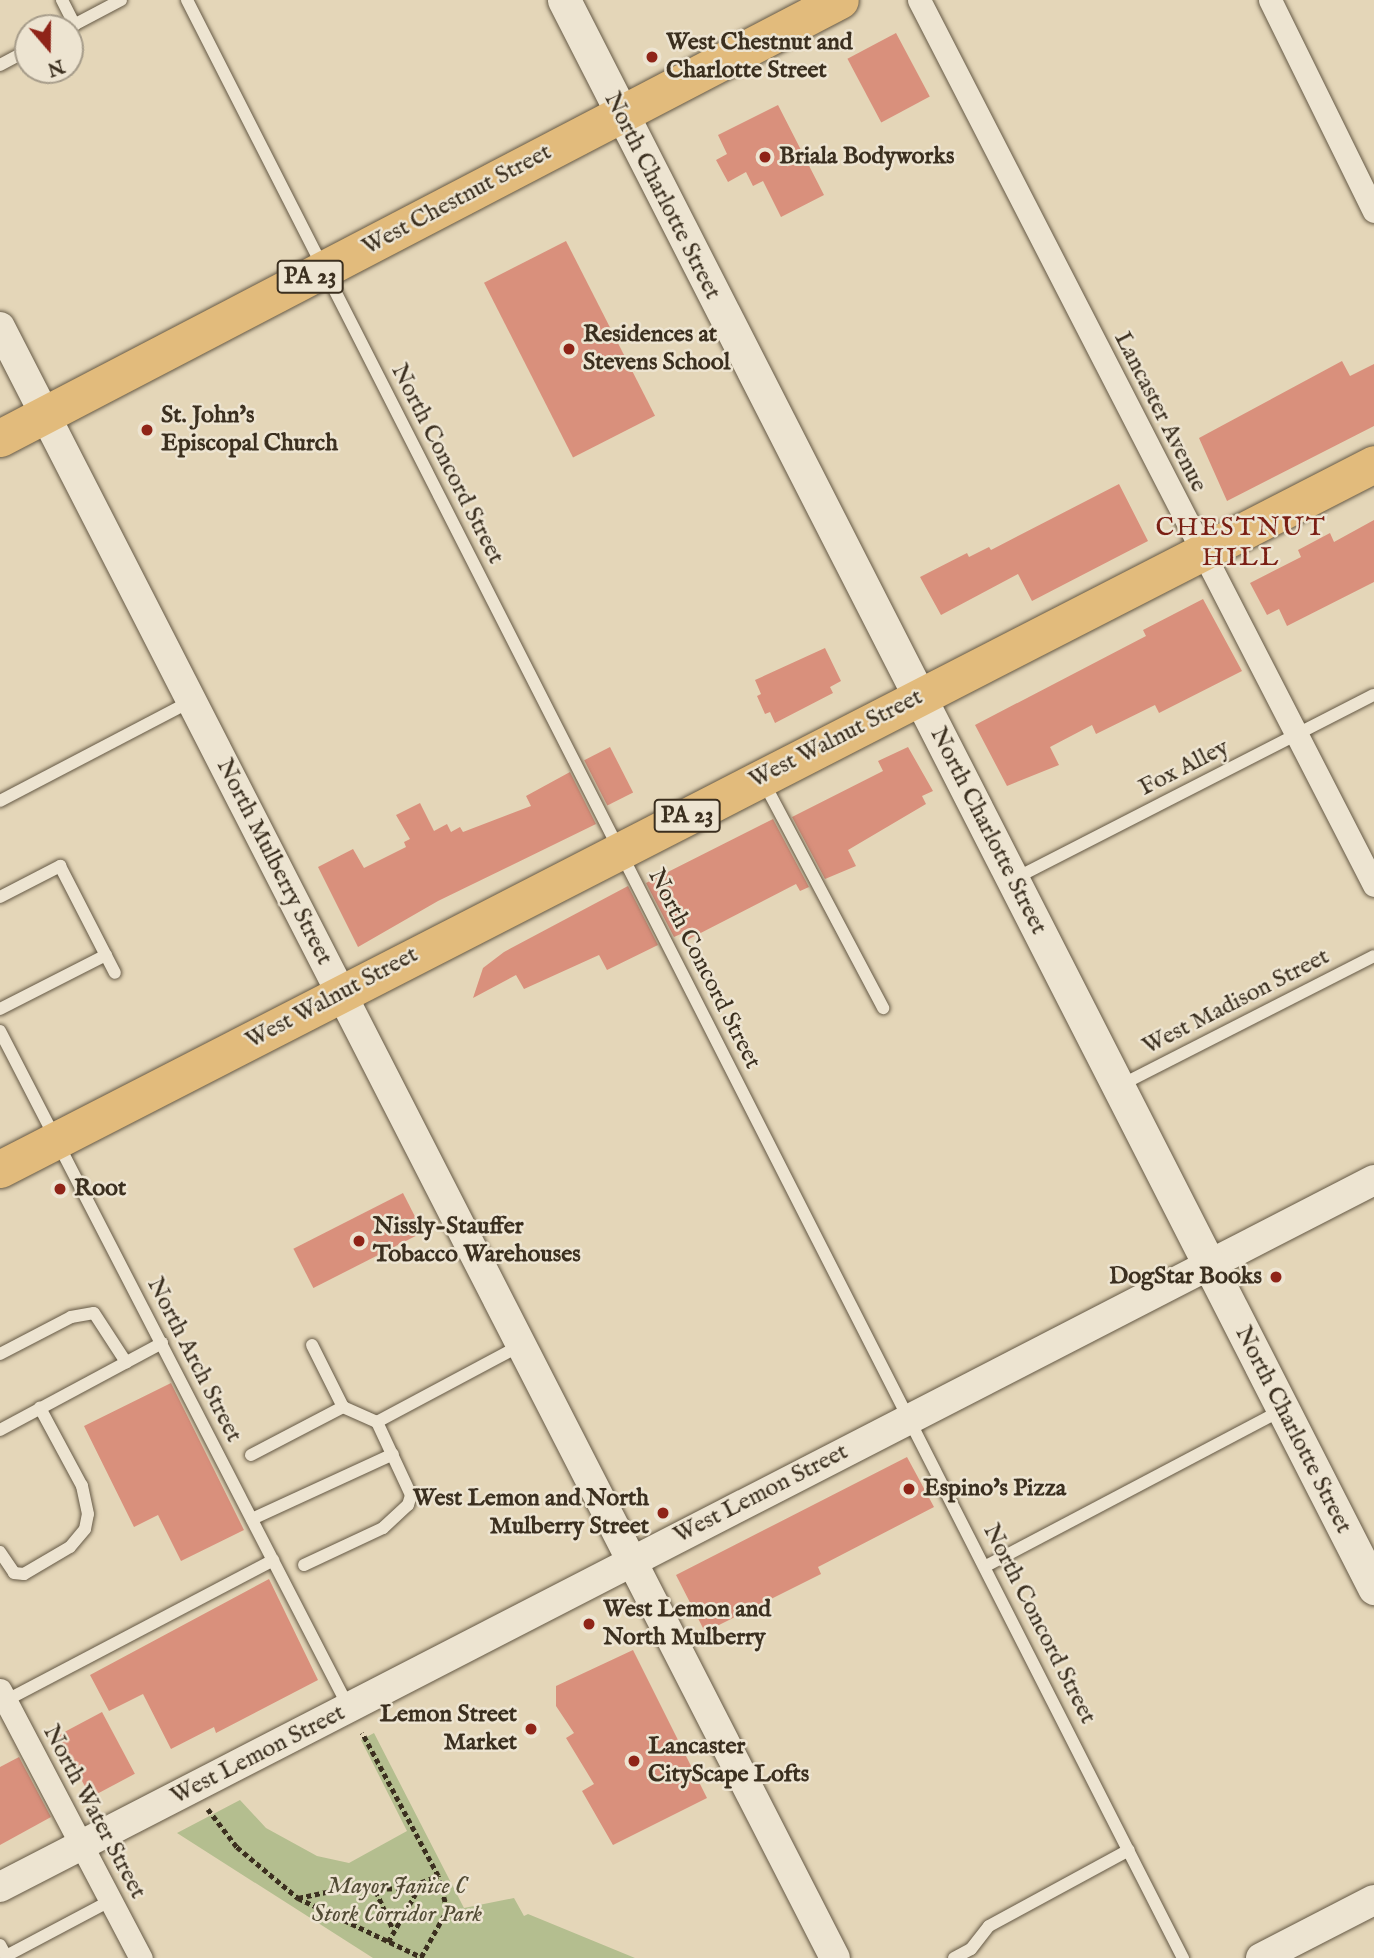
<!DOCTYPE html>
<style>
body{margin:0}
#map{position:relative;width:1374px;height:1958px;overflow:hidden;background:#e4d6b8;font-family:"IM FELL English",serif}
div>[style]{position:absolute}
.green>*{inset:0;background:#b4be8f}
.building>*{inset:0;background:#d9907c;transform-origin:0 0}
.path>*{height:4.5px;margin-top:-2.25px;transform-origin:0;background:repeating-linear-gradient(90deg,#3b2f1f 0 5px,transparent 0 8.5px)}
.roads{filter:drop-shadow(0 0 2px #655945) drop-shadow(0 0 2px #655945)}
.service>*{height:12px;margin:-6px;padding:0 6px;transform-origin:6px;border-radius:6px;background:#ede4d1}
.minor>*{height:23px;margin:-11.5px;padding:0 11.5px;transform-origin:11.5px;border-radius:11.5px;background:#ede4d1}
.tertiary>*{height:30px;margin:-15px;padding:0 15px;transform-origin:15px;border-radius:15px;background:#ede4d1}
.secondary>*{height:33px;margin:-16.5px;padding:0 16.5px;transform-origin:16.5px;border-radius:16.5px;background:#ede4d1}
.primary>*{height:37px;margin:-18.5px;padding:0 18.5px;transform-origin:18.5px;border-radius:18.5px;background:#e2bb7c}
.dots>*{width:19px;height:19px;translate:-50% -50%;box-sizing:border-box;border:4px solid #ede4d1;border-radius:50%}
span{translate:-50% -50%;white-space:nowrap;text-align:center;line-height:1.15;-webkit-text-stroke:5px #ede4d1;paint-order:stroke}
.shield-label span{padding:2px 5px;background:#ede4d1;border:2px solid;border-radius:5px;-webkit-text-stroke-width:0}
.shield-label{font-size:23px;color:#3b2f1f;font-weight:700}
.poi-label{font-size:24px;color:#3b2f1f;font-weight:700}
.left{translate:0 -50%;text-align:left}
.right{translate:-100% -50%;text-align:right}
.street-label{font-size:24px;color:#3b2f1f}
.park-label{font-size:24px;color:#534c35;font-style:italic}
.neighbourhood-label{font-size:26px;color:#7a1f14;letter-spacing:2px}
.north{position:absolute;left:14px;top:14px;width:70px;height:70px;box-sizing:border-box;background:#ede4d1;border:2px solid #a69c8a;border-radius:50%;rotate:160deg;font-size:19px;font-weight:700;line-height:28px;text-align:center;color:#3b2f1f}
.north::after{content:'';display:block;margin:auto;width:24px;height:32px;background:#8f2418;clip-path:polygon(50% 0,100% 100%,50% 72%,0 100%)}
</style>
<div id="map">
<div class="green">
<div style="clip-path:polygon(374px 1733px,464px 1908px,514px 1898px,524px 1916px,528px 1914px,635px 1958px,373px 1958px,177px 1833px,240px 1800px,266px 1828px,317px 1856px,349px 1863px,407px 1831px,361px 1740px)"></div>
</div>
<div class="building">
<div style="left:896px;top:33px;width:72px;height:55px;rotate:62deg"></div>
<div style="clip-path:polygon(778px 105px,824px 195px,781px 217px,763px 181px,753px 186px,746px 172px,728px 182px,716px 160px,727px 154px,718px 135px)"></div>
<div style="left:566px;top:241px;width:196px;height:92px;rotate:63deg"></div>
<div style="clip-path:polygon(1342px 361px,1350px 376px,1374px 364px,1374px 426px,1227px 501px,1199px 438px)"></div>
<div style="clip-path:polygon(1119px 484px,1148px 541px,1032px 601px,1018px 574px,941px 615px,920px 577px,967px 553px,969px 557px,989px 547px,991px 550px)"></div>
<div style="clip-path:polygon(1374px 520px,1374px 582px,1287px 626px,1279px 609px,1267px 615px,1250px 583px,1301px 557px,1298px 550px,1330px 533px,1334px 542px)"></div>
<div style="clip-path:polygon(1203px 599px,1242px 671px,1159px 713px,1155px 705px,1096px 734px,1092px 725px,1050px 747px,1059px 765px,1007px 786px,975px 725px,1146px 636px,1143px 630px)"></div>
<div style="clip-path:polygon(825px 648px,841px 681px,830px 687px,833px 693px,775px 723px,770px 712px,765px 714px,757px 696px,761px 694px,755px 680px)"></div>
<div style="left:610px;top:747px;width:51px;height:29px;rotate:63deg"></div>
<div style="clip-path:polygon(908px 747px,933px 791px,922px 796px,926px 804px,848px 850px,856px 866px,825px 879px,792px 817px,883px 771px,878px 761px)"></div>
<div style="clip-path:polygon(570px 772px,596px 824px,438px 901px,358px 947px,318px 867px,353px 849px,364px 868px,406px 847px,404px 842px,410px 839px,396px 815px,420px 803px,434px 831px,447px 824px,451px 832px,460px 827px,463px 832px,531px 806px,526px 796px)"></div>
<div style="clip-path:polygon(773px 819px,809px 887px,800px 891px,796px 884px,687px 940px,683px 933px,674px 937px,646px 883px)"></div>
<div style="clip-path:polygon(628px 886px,658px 945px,607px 970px,599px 955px,524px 989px,516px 975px,473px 998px,483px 968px,504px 952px)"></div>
<div style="left:403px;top:1193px;width:44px;height:123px;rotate:63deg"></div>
<div style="clip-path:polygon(171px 1383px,244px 1530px,181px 1561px,158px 1515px,134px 1527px,84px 1426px)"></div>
<div style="clip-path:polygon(907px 1457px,934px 1507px,818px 1567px,821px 1574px,705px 1632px,676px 1575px)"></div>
<div style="clip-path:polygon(269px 1579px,318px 1680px,216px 1733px,214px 1727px,171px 1749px,143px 1694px,109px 1711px,90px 1675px)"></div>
<div style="clip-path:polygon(633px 1650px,707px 1798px,613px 1845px,582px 1791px,594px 1784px,566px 1738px,574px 1733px,556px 1706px,556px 1686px)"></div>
<div style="left:102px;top:1712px;width:70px;height:50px;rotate:62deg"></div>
<div style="clip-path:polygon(19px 1757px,51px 1817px,0 1845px,0 1767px)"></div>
</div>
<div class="path">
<div style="left:208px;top:1809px;width:48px;rotate:52.7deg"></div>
<div style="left:237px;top:1847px;width:80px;rotate:39.9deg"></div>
<div style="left:298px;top:1898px;width:139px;rotate:25.6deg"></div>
<div style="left:376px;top:1891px;width:42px;rotate:65.9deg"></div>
<div style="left:298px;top:1898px;width:39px;rotate:-12deg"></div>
<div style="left:336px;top:1890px;width:69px;rotate:-1.7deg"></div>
<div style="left:405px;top:1888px;width:35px;rotate:-20deg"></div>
<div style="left:438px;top:1876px;width:162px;rotate:-118deg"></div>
<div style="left:388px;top:1942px;width:67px;rotate:-60.4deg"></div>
<div style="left:421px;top:1957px;width:54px;rotate:-61deg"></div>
<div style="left:447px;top:1910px;width:35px;rotate:-105deg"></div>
</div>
<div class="roads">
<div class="service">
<div style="left:62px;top:0;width:28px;rotate:63deg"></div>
<div style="left:187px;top:0;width:2197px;rotate:63.04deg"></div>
<div style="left:68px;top:28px;width:60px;rotate:-27.8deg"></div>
<div style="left:0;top:65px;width:32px;rotate:-28deg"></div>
<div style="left:763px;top:781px;width:257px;rotate:62.1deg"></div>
<div style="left:0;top:801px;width:216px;rotate:-27.6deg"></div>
<div style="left:1014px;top:879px;width:404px;rotate:-27.1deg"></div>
<div style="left:0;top:897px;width:68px;rotate:-27.3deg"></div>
<div style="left:60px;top:866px;width:120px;rotate:62.8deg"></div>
<div style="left:0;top:1009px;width:119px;rotate:-27deg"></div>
<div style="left:0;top:1031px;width:762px;rotate:62.73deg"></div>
<div style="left:1119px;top:1086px;width:286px;rotate:-27deg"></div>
<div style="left:312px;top:1345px;width:69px;rotate:63.4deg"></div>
<div style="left:343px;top:1407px;width:37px;rotate:24deg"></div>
<div style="left:0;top:1354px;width:80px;rotate:-27.5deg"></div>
<div style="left:71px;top:1317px;width:23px;rotate:-10deg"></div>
<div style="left:94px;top:1313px;width:59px;rotate:56.9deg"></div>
<div style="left:0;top:1430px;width:184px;rotate:-28.2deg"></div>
<div style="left:251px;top:1455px;width:104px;rotate:-27.6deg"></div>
<div style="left:252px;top:1519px;width:155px;rotate:-24.7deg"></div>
<div style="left:0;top:1552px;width:25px;rotate:56deg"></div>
<div style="left:14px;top:1573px;width:10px;rotate:6deg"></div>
<div style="left:24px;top:1574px;width:53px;rotate:-30.4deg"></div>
<div style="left:70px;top:1547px;width:23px;rotate:-50deg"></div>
<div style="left:85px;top:1529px;width:15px;rotate:-79deg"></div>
<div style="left:88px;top:1514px;width:29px;rotate:-102deg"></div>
<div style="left:82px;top:1486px;width:89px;rotate:-118.3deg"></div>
<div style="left:304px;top:1565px;width:87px;rotate:-25.1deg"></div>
<div style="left:383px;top:1528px;width:34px;rotate:-43deg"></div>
<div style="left:408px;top:1505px;width:10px;rotate:-73deg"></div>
<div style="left:411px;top:1495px;width:81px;rotate:-115deg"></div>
<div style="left:377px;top:1422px;width:163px;rotate:-28.1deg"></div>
<div style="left:986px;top:1566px;width:335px;rotate:-27.8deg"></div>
<div style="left:5px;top:1701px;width:303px;rotate:-27.7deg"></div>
<div style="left:0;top:1945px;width:13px;rotate:61deg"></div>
<div style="left:6px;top:1956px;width:118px;rotate:-27.9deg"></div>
<div style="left:954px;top:1958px;width:19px;rotate:-28deg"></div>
<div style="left:971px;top:1949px;width:29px;rotate:-52deg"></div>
<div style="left:989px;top:1926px;width:159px;rotate:-28.5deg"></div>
</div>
<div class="minor">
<div style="left:919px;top:0;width:995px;rotate:62.79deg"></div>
<div style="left:1270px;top:0;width:235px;rotate:63.8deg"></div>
<div style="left:0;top:1690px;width:303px;rotate:62.3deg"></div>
</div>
<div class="tertiary">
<div style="left:0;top:327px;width:1832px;rotate:62.89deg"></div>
<div style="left:0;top:1887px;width:1545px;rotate:-27.23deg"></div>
<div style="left:1261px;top:1958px;width:127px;rotate:-27.2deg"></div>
</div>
<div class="secondary">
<div style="left:564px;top:0;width:1783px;rotate:62.97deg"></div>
</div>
<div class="primary">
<div style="left:0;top:438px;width:947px;rotate:-27.54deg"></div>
<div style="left:0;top:1169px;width:1544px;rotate:-27.16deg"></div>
</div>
</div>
<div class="dots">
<div style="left:652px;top:57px;background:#8f2418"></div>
<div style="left:765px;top:157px;background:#8f2418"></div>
<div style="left:569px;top:349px;background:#8f2418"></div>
<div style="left:147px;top:430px;background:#8f2418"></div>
<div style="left:60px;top:1189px;background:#8f2418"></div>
<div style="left:359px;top:1241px;background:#8f2418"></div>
<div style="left:1276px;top:1277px;background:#8f2418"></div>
<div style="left:909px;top:1489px;background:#8f2418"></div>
<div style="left:663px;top:1513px;background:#8f2418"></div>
<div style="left:589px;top:1624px;background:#8f2418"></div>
<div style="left:531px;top:1729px;background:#8f2418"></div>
<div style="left:634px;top:1761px;background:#8f2418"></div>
</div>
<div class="shield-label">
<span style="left:310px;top:277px">PA 23</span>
<span style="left:687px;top:816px">PA 23</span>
</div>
<div class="poi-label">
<span class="left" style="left:666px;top:57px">West Chestnut and<br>Charlotte Street</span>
<span class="left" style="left:779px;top:157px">Briala Bodyworks</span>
<span class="left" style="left:583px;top:349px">Residences at<br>Stevens School</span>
<span class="left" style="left:161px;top:430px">St. John's<br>Episcopal Church</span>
<span class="left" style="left:74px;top:1189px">Root</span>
<span class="left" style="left:373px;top:1241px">Nissly-Stauffer<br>Tobacco Warehouses</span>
<span class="right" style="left:1262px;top:1277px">DogStar Books</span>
<span class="left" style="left:923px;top:1489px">Espino's Pizza</span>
<span class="right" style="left:649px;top:1513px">West Lemon and North<br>Mulberry Street</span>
<span class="left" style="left:603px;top:1624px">West Lemon and<br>North Mulberry</span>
<span class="right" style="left:517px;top:1729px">Lemon Street<br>Market</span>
<span class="left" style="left:648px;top:1761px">Lancaster<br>CityScape Lofts</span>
</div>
<div class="street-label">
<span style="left:662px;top:196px;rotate:63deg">North Charlotte Street</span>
<span style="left:457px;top:200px;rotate:-28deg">West Chestnut Street</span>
<span style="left:1160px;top:412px;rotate:63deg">Lancaster Avenue</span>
<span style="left:447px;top:464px;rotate:63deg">North Concord Street</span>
<span style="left:836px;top:739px;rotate:-27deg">West Walnut Street</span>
<span style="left:1184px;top:768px;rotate:-27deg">Fox Alley</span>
<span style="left:988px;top:831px;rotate:63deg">North Charlotte Street</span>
<span style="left:274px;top:862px;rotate:63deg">North Mulberry Street</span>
<span style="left:704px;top:969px;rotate:63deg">North Concord Street</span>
<span style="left:332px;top:998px;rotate:-28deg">West Walnut Street</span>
<span style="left:1236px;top:1002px;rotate:-27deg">West Madison Street</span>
<span style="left:194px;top:1360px;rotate:63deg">North Arch Street</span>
<span style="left:1293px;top:1430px;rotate:63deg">North Charlotte Street</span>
<span style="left:761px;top:1494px;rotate:-27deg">West Lemon Street</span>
<span style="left:1039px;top:1624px;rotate:63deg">North Concord Street</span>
<span style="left:258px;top:1755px;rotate:-27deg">West Lemon Street</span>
<span style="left:94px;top:1812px;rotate:62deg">North Water Street</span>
</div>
<div class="park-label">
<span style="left:397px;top:1901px">Mayor Janice C<br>Stork Corridor Park</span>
</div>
<div class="neighbourhood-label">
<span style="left:1241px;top:543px">CHESTNUT<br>HILL</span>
</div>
<div class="north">N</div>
</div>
